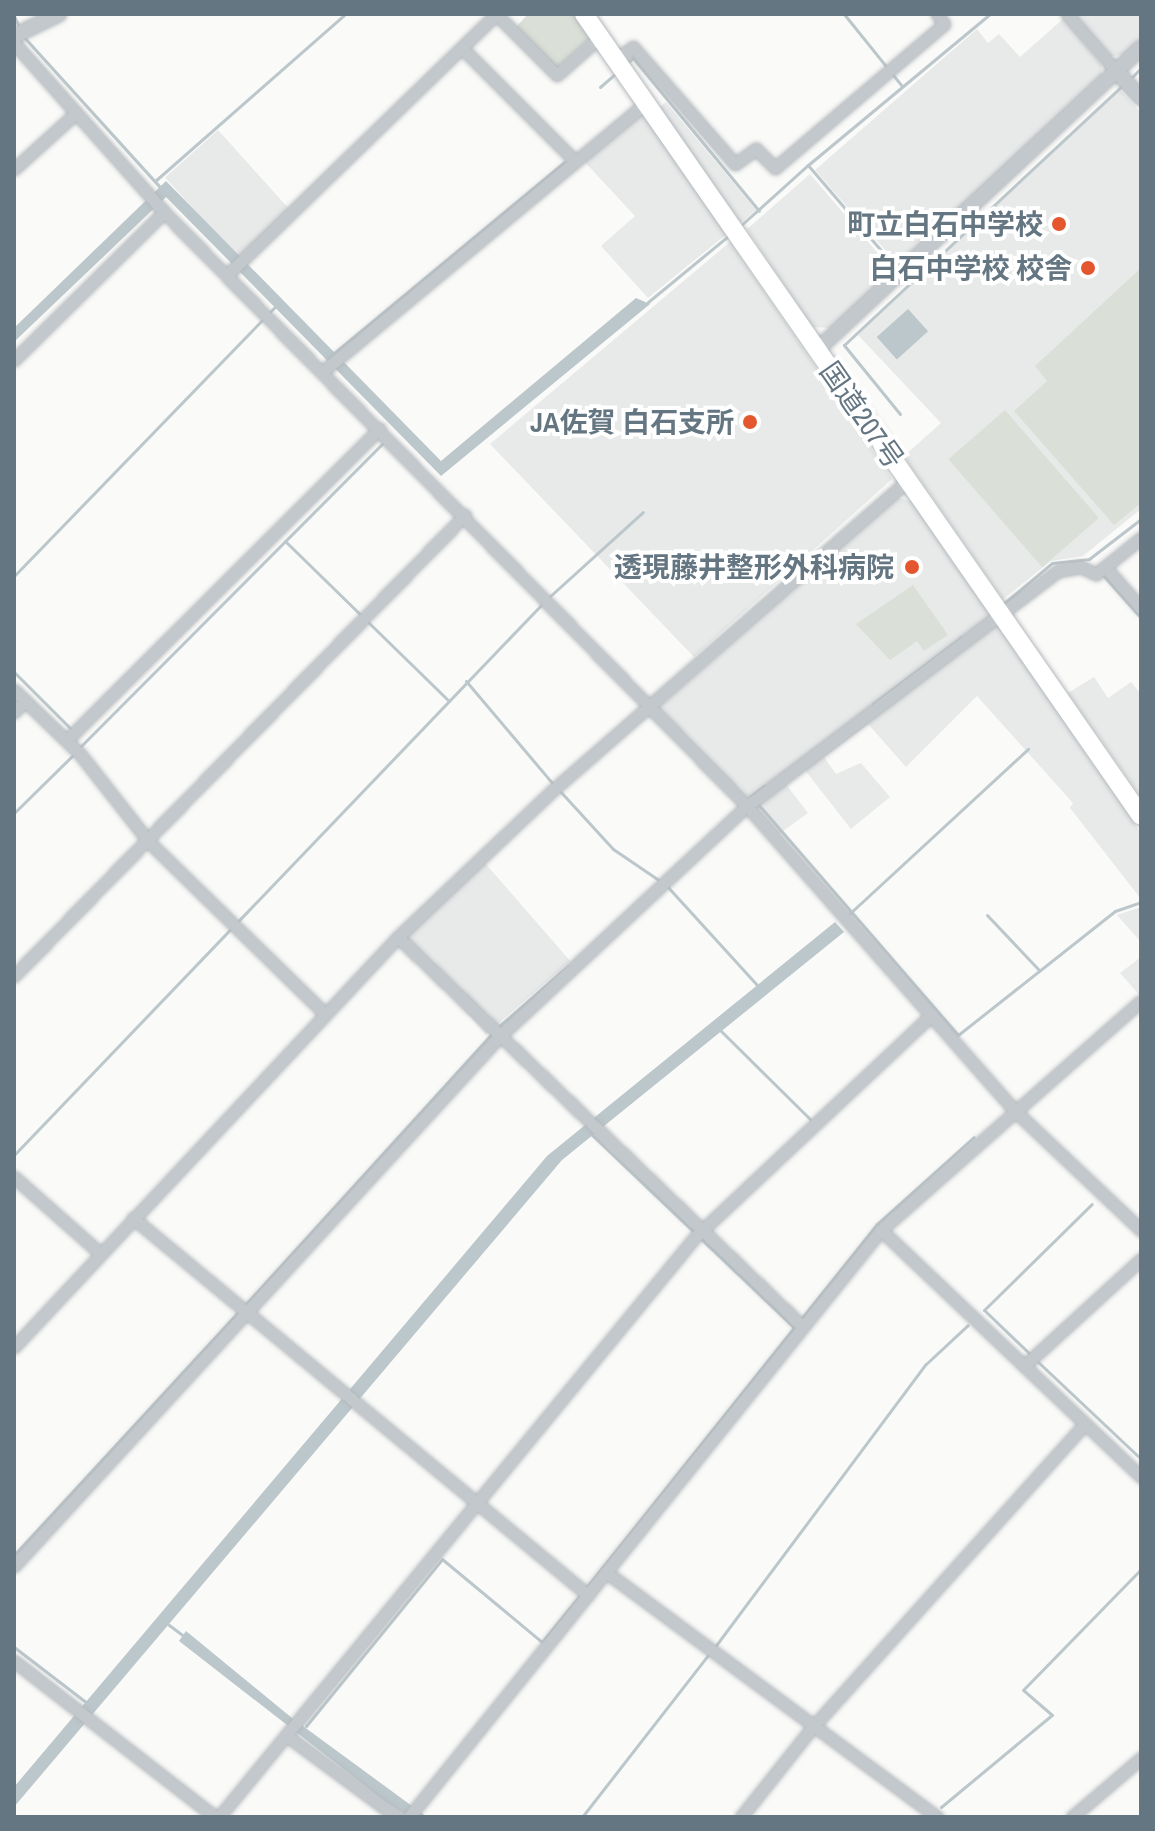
<!DOCTYPE html>
<meta charset="utf-8">
<style>
body{margin:0}
#map{position:relative;width:1155px;height:1831px;overflow:hidden;background:#fafaf8;font-family:"Archivo Narrow","Noto Sans JP",sans-serif}
div>[style]{position:absolute}
.built>*{inset:0;background:#e8e9e9;transform-origin:0 0}
.green>*{inset:0;background:#dadfd7;transform-origin:0 0}
.water>*{inset:0;background:#bbc7cb;transform-origin:0 0}
.stream>*{height:3px;margin:-1.5px;padding:0 1.5px;transform-origin:1.5px;border-radius:1.5px;background:#bbc7cb}
.roads{filter:drop-shadow(0 0 2px #b4b9bd) drop-shadow(0 0 2px #b4b9bd)}
.minor>*{height:11px;margin:-5.5px;padding:0 5.5px;transform-origin:5.5px;border-radius:5.5px;background:#c3c8cc}
.tertiary>*{height:14px;margin:-7px;padding:0 7px;transform-origin:7px;border-radius:7px;background:#c3c8cc}
.trunk>*{height:18px;margin:-9px;padding:0 9px;transform-origin:9px;border-radius:9px;background:#fff}
.dots>*{width:22px;height:22px;translate:-50% -50%;box-sizing:border-box;border:4px solid #fff;border-radius:50%}
span{translate:-50% -50%;white-space:nowrap;text-align:center;line-height:1.15;-webkit-text-stroke:8px #fff;paint-order:stroke}
.poi-label{font-size:28px;color:#657683;font-weight:700}
.right{translate:-100% -50%;text-align:right}
.street-label{font-size:28px;color:#657683}
.frame{position:absolute;inset:0;border:16px solid #657683;pointer-events:none}
</style>
<div id="map">
<div class="built">
<div style="clip-path:polygon(1074px 14px,1141px 14px,1141px 39px,1123px 55px,1111px 56px)"></div>
<div style="clip-path:polygon(1064px 18px,1102px 66px,1101px 75px,899px 266px,815px 170px,977px 29px,988px 43px,999px 34px,1020px 57px)"></div>
<div style="clip-path:polygon(1120px 90px,1141px 113px,1141px 509px,1083px 556px,1051px 561px,1003px 599px,904px 456px,941px 423px,858px 335px)"></div>
<div style="clip-path:polygon(666px 102px,756px 210px,741px 223px,660px 107px)"></div>
<div style="clip-path:polygon(642px 111px,728px 233px,648px 298px,601px 246px,635px 216px,581px 158px)"></div>
<div style="left:218px;top:130px;width:108px;height:71px;rotate:48deg"></div>
<div style="clip-path:polygon(810px 174px,893px 271px,830px 328px,813px 327px,747px 229px)"></div>
<div style="clip-path:polygon(730px 242px,892px 479px,694px 657px,490px 444px)"></div>
<div style="clip-path:polygon(897px 497px,914px 502px,1141px 833px,1141px 899px,1070px 808px,1073px 803px,977px 696px,906px 767px,868px 724px,824px 757px,836px 774px,861px 763px,890px 797px,851px 829px,804px 769px,785px 783px,808px 813px,779px 834px,658px 708px)"></div>
<div style="clip-path:polygon(1094px 677px,1108px 698px,1131px 682px,1141px 694px,1141px 797px,1068px 693px)"></div>
<div style="left:485px;top:863px;width:130px;height:112px;rotate:49deg"></div>
<div style="clip-path:polygon(1141px 907px,1141px 942px,1117px 915px)"></div>
<div style="clip-path:polygon(1141px 957px,1141px 997px,1120px 973px)"></div>
</div>
<div class="green">
<div style="clip-path:polygon(528px 14px,575px 14px,591px 37px,557px 68px,516px 27px)"></div>
<div style="clip-path:polygon(1141px 268px,1141px 503px,1114px 525px,1014px 411px,1047px 381px,1035px 366px)"></div>
<div style="left:1005px;top:410px;width:143px;height:75px;rotate:49deg"></div>
<div style="clip-path:polygon(913px 585px,948px 635px,924px 651px,917px 641px,890px 660px,856px 624px)"></div>
</div>
<div class="water">
<div style="clip-path:polygon(166px 181px,441px 461px,636px 298px,650px 304px,441px 476px,166px 197px,14px 342px,14px 328px)"></div>
<div style="left:908px;top:309px;width:30px;height:42px;rotate:48deg"></div>
<div style="clip-path:polygon(835px 922px,844px 932px,562px 1160px,14px 1807px,14px 1787px,547px 1156px)"></div>
<div style="clip-path:polygon(186px 1631px,292px 1718px,427px 1817px,404px 1814px,382px 1799px,179px 1641px)"></div>
</div>
<div class="stream">
<div style="left:844px;top:14px;width:91px;rotate:51.2deg"></div>
<div style="left:14px;top:16px;width:14px;rotate:65deg"></div>
<div style="left:23px;top:36px;width:204px;rotate:47.8deg"></div>
<div style="left:627px;top:63px;width:8px;rotate:-40deg"></div>
<div style="left:633px;top:58px;width:198px;rotate:50.5deg"></div>
<div style="left:1131px;top:78px;width:14px;rotate:-45deg"></div>
<div style="left:600px;top:87px;width:20px;rotate:-41deg"></div>
<div style="left:155px;top:181px;width:253px;rotate:-41.3deg"></div>
<div style="left:740px;top:226px;width:91px;rotate:-41.9deg"></div>
<div style="left:897px;top:269px;width:137px;rotate:-130.6deg"></div>
<div style="left:808px;top:165px;width:236px;rotate:-39.7deg"></div>
<div style="left:648px;top:302px;width:104px;rotate:-39.5deg"></div>
<div style="left:333px;top:354px;width:300px;rotate:-39.7deg"></div>
<div style="left:900px;top:414px;width:89px;rotate:-129.1deg"></div>
<div style="left:844px;top:345px;width:380px;rotate:-43deg"></div>
<div style="left:285px;top:541px;width:228px;rotate:44.3deg"></div>
<div style="left:1102px;top:574px;width:59px;rotate:48.4deg"></div>
<div style="left:14px;top:576px;width:376px;rotate:-45.9deg"></div>
<div style="left:548px;top:598px;width:128px;rotate:-42.2deg"></div>
<div style="left:1002px;top:605px;width:65px;rotate:-40deg"></div>
<div style="left:1052px;top:563px;width:37px;rotate:-6deg"></div>
<div style="left:1089px;top:559px;width:66px;rotate:-37.6deg"></div>
<div style="left:14px;top:672px;width:81px;rotate:45deg"></div>
<div style="left:466px;top:681px;width:136px;rotate:49.8deg"></div>
<div style="left:873px;top:704px;width:111px;rotate:-37deg"></div>
<div style="left:79px;top:748px;width:432px;rotate:-45.1deg"></div>
<div style="left:764px;top:786px;width:16px;rotate:142deg"></div>
<div style="left:751px;top:796px;width:316px;rotate:49.1deg"></div>
<div style="left:958px;top:1035px;width:200px;rotate:-38.3deg"></div>
<div style="left:1115px;top:911px;width:28px;rotate:-19deg"></div>
<div style="left:559px;top:790px;width:80px;rotate:47.5deg"></div>
<div style="left:613px;top:849px;width:57px;rotate:34.2deg"></div>
<div style="left:14px;top:813px;width:84px;rotate:-44.5deg"></div>
<div style="left:666px;top:885px;width:137px;rotate:47.7deg"></div>
<div style="left:848px;top:915px;width:245px;rotate:-42.7deg"></div>
<div style="left:987px;top:915px;width:76px;rotate:46.6deg"></div>
<div style="left:498px;top:1027px;width:93px;rotate:-41.1deg"></div>
<div style="left:719px;top:1029px;width:128px;rotate:44.7deg"></div>
<div style="left:591px;top:1134px;width:280px;rotate:43.6deg"></div>
<div style="left:14px;top:1155px;width:765px;rotate:-46.22deg"></div>
<div style="left:245px;top:1305px;width:369px;rotate:-47.7deg"></div>
<div style="left:801px;top:1319px;width:122px;rotate:-51.3deg"></div>
<div style="left:877px;top:1224px;width:130px;rotate:-41.9deg"></div>
<div style="left:1031px;top:1355px;width:65px;rotate:-136.2deg"></div>
<div style="left:984px;top:1310px;width:151px;rotate:-44.5deg"></div>
<div style="left:1036px;top:1360px;width:144px;rotate:43.3deg"></div>
<div style="left:14px;top:1555px;width:333px;rotate:-47.3deg"></div>
<div style="left:586px;top:1588px;width:337px;rotate:-51.4deg"></div>
<div style="left:165px;top:1622px;width:25px;rotate:37deg"></div>
<div style="left:14px;top:1647px;width:92px;rotate:37.5deg"></div>
<div style="left:714px;top:1648px;width:354px;rotate:-53.3deg"></div>
<div style="left:926px;top:1364px;width:57px;rotate:-42.9deg"></div>
<div style="left:306px;top:1726px;width:215px;rotate:-50.8deg"></div>
<div style="left:442px;top:1559px;width:130px;rotate:39.7deg"></div>
<div style="left:542px;top:1642px;width:62px;rotate:-50.9deg"></div>
<div style="left:941px;top:1807px;width:144px;rotate:-39.7deg"></div>
<div style="left:1052px;top:1715px;width:38px;rotate:-139deg"></div>
<div style="left:1023px;top:1690px;width:169px;rotate:-45.7deg"></div>
<div style="left:582px;top:1817px;width:207px;rotate:-52.1deg"></div>
</div>
<div class="roads">
<div class="minor">
<div style="left:496px;top:14px;width:86px;rotate:45deg"></div>
<div style="left:557px;top:75px;width:57px;rotate:-41.5deg"></div>
<div style="left:1067px;top:14px;width:75px;rotate:49.3deg"></div>
<div style="left:14px;top:43px;width:226px;rotate:48.4deg"></div>
<div style="left:164px;top:212px;width:832px;rotate:45.54deg"></div>
<div style="left:747px;top:806px;width:405px;rotate:48.7deg"></div>
<div style="left:1014px;top:1110px;width:175px;rotate:43.4deg"></div>
<div style="left:464px;top:50px;width:157px;rotate:45deg"></div>
<div style="left:616px;top:59px;width:21px;rotate:-35deg"></div>
<div style="left:633px;top:47px;width:155px;rotate:48.9deg"></div>
<div style="left:735px;top:164px;width:26px;rotate:-36deg"></div>
<div style="left:756px;top:149px;width:27px;rotate:45deg"></div>
<div style="left:775px;top:168px;width:222px;rotate:-40.4deg"></div>
<div style="left:944px;top:24px;width:12px;rotate:-125deg"></div>
<div style="left:14px;top:169px;width:84px;rotate:-42.1deg"></div>
<div style="left:227px;top:275px;width:375px;rotate:-44.1deg"></div>
<div style="left:14px;top:360px;width:211px;rotate:-44.6deg"></div>
<div style="left:322px;top:372px;width:421px;rotate:-39.7deg"></div>
<div style="left:1105px;top:567px;width:55px;rotate:48.7deg"></div>
<div style="left:14px;top:690px;width:92px;rotate:44.1deg"></div>
<div style="left:80px;top:754px;width:112px;rotate:51.9deg"></div>
<div style="left:149px;top:842px;width:245px;rotate:44.3deg"></div>
<div style="left:14px;top:712px;width:16px;rotate:-45deg"></div>
<div style="left:67px;top:740px;width:441px;rotate:-44.9deg"></div>
<div style="left:398px;top:937px;width:562px;rotate:43.92deg"></div>
<div style="left:14px;top:976px;width:645px;rotate:-45.63deg"></div>
<div style="left:14px;top:1177px;width:115px;rotate:41.5deg"></div>
<div style="left:133px;top:1218px;width:591px;rotate:39.64deg"></div>
<div style="left:881px;top:1230px;width:359px;rotate:43.5deg"></div>
<div style="left:14px;top:1347px;width:562px;rotate:-46.88deg"></div>
<div style="left:398px;top:937px;width:214px;rotate:-43.5deg"></div>
<div style="left:553px;top:790px;width:471px;rotate:-41.1deg"></div>
<div style="left:1024px;top:1366px;width:159px;rotate:-42.4deg"></div>
<div style="left:14px;top:1566px;width:719px;rotate:-47.48deg"></div>
<div style="left:500px;top:1036px;width:338px;rotate:-43deg"></div>
<div style="left:747px;top:806px;width:390px;rotate:-37.1deg"></div>
<div style="left:1058px;top:571px;width:23px;rotate:-10deg"></div>
<div style="left:1081px;top:567px;width:17px;rotate:25deg"></div>
<div style="left:1096px;top:574px;width:58px;rotate:-38.7deg"></div>
<div style="left:606px;top:1572px;width:412px;rotate:36.5deg"></div>
<div style="left:14px;top:1661px;width:254px;rotate:37.8deg"></div>
<div style="left:286px;top:1735px;width:138px;rotate:36.5deg"></div>
<div style="left:219px;top:1817px;width:750px;rotate:-50.62deg"></div>
<div style="left:695px;top:1237px;width:323px;rotate:-43.2deg"></div>
<div style="left:409px;top:1817px;width:753px;rotate:-51.2deg"></div>
<div style="left:881px;top:1230px;width:346px;rotate:-41.4deg"></div>
<div style="left:741px;top:1817px;width:112px;rotate:-51.5deg"></div>
<div style="left:811px;top:1729px;width:410px;rotate:-48.1deg"></div>
<div style="left:1072px;top:1817px;width:91px;rotate:-40.5deg"></div>
</div>
<div class="tertiary">
<div style="left:14px;top:36px;width:50px;rotate:-26.1deg"></div>
<div style="left:1116px;top:71px;width:37px;rotate:47deg"></div>
<div style="left:817px;top:350px;width:443px;rotate:-43deg"></div>
</div>
<div class="trunk">
<div style="left:584px;top:14px;width:976px;rotate:55.22deg"></div>
</div>
</div>
<div class="dots">
<div style="left:1059px;top:224px;background:#e4572e"></div>
<div style="left:1088px;top:268px;background:#e4572e"></div>
<div style="left:750px;top:422px;background:#e4572e"></div>
<div style="left:912px;top:567px;background:#e4572e"></div>
</div>
<div class="poi-label">
<span class="right" style="left:1043px;top:224px">町立白石中学校</span>
<span class="right" style="left:1072px;top:268px">白石中学校 校舎</span>
<span class="right" style="left:734px;top:422px">JA佐賀 白石支所</span>
<span class="right" style="left:894px;top:567px">透現藤井整形外科病院</span>
</div>
<div class="street-label">
<span style="left:862px;top:415px;rotate:55deg">国道207号</span>
</div>
<div class="frame"></div>
</div>
